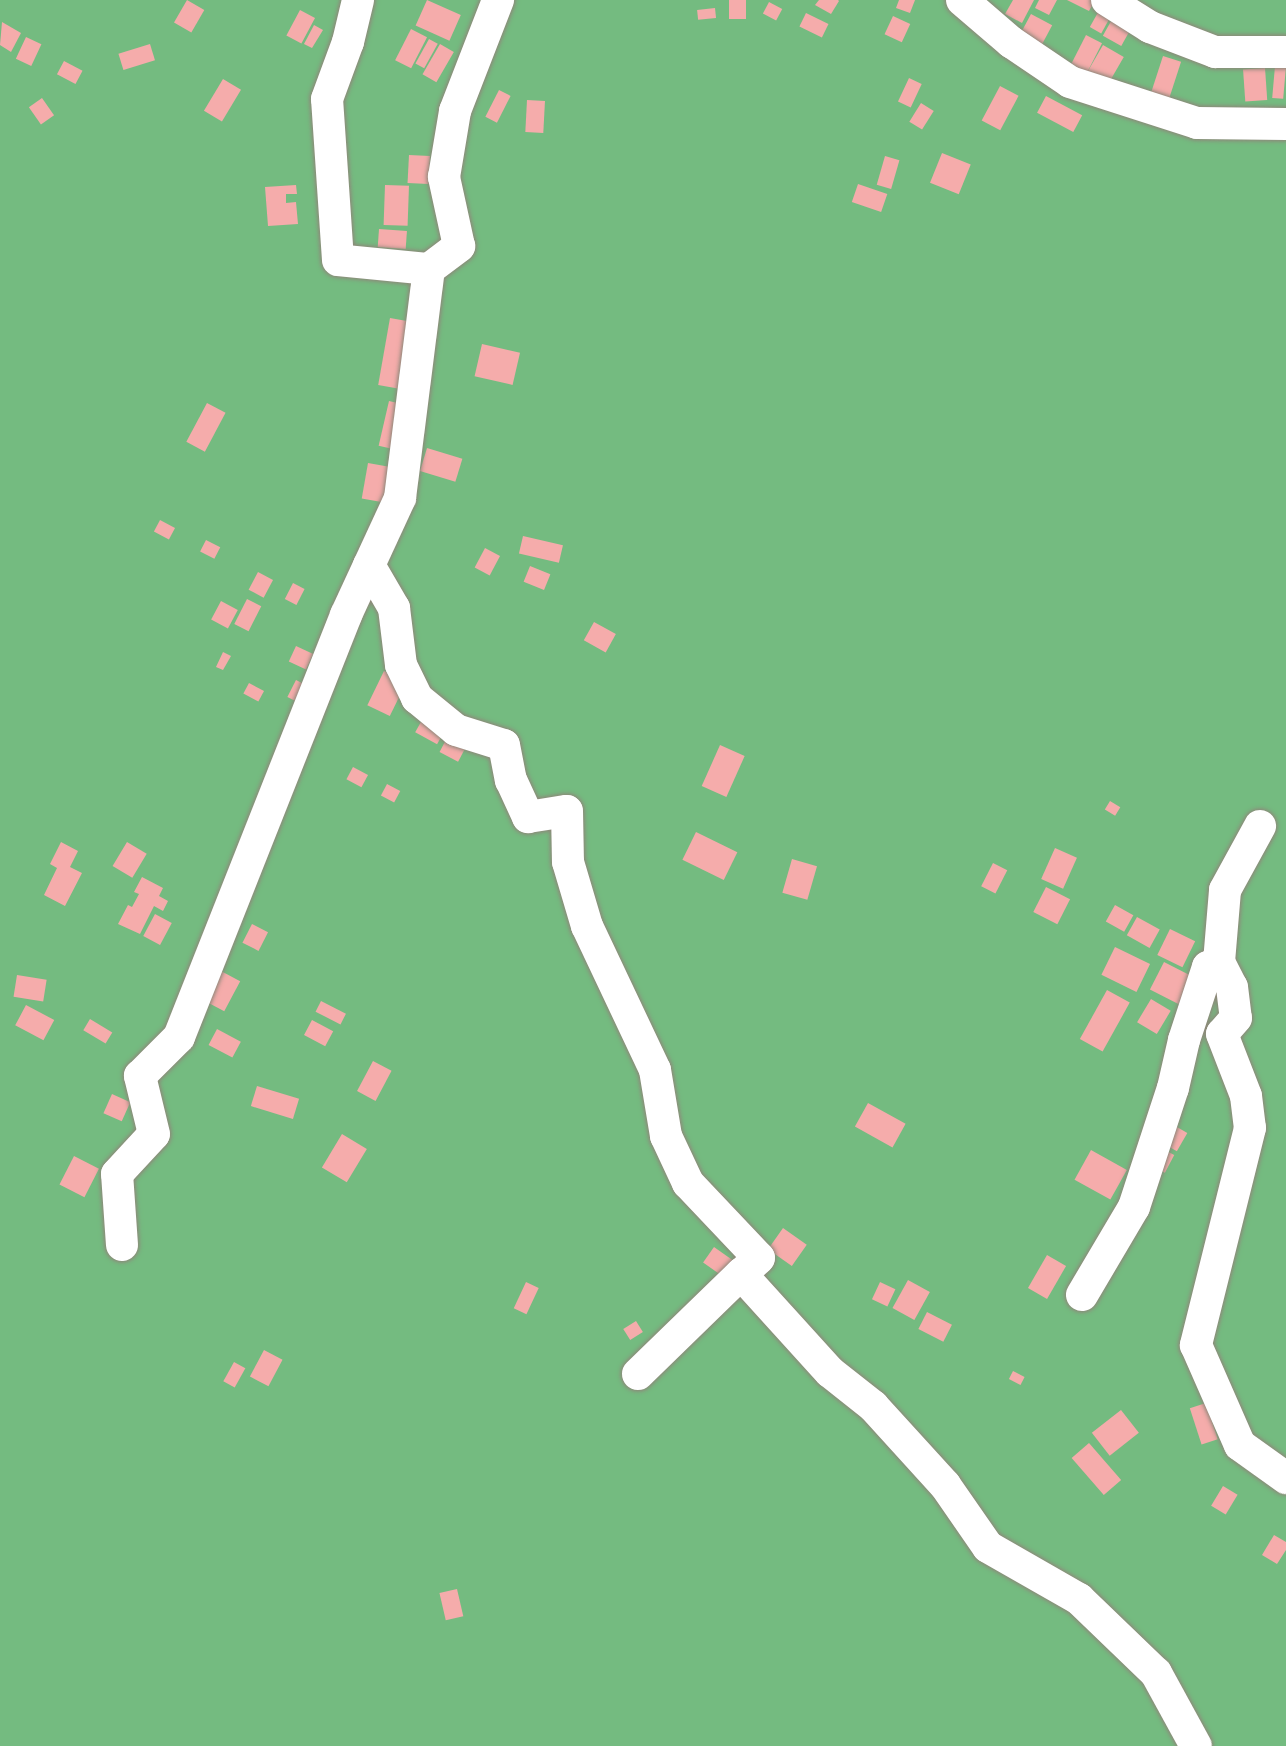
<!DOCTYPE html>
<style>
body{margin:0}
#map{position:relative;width:1286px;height:1746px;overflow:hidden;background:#f0e3c7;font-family:"Patrick Hand",sans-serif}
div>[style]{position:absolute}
.forest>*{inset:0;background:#74bb80;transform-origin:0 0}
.building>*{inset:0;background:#f5acab;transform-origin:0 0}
.roads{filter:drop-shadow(0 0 2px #8e8779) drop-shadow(0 0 2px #8e8779)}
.street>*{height:32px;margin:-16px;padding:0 16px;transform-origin:16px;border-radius:16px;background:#fff}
span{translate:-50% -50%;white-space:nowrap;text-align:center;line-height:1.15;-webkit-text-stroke:5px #f6f6f2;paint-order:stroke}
</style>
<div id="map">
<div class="forest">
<div style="left:0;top:0;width:1286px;height:1746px"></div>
</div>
<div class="building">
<div style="left:187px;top:0;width:20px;height:26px;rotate:30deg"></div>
<div style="left:427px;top:0;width:37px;height:28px;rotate:24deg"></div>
<div style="left:729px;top:0;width:17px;height:19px"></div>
<div style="clip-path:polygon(819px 0,838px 0,839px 1px,831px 14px,815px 5px)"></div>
<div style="clip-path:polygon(899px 0,915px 0,910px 13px,896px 8px)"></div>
<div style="clip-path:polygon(1013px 0,1034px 0,1022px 23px,1005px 14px)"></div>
<div style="clip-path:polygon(1039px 0,1057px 0,1049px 15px,1035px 8px)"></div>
<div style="clip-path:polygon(1067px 0,1095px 0,1089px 11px)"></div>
<div style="left:769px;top:2px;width:15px;height:13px;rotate:28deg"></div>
<div style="left:1101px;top:7px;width:13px;height:23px;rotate:29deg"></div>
<div style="left:715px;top:8px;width:10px;height:18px;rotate:84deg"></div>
<div style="left:300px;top:10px;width:17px;height:29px;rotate:28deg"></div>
<div style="left:806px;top:13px;width:25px;height:15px;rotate:26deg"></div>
<div style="left:1031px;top:14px;width:24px;height:27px;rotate:28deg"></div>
<div style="left:1115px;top:14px;width:21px;height:25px;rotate:29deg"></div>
<div style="left:893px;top:16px;width:19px;height:20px;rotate:25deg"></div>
<div style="clip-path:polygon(2px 22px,21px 33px,11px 52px,0 45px)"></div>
<div style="clip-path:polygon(314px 25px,323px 30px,312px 48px,304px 44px)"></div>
<div style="left:411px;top:29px;width:18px;height:35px;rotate:27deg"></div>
<div style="left:1086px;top:35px;width:18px;height:34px;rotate:27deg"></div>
<div style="left:26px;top:37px;width:17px;height:24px;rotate:25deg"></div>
<div style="left:429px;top:39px;width:10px;height:28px;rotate:29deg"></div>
<div style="left:150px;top:44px;width:17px;height:33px;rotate:73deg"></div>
<div style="left:440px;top:44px;width:16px;height:35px;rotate:30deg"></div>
<div style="left:1103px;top:45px;width:24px;height:33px;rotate:30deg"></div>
<div style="left:1163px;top:56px;width:19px;height:41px;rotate:18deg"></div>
<div style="left:64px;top:61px;width:21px;height:15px;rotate:28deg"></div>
<div style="left:1275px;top:66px;width:11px;height:32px;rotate:5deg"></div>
<div style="left:1265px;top:68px;width:32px;height:22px;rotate:86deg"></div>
<div style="left:909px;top:78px;width:14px;height:26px;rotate:25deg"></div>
<div style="left:223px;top:79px;width:21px;height:37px;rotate:31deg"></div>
<div style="left:1000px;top:86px;width:21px;height:39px;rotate:28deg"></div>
<div style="left:499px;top:90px;width:13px;height:30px;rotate:27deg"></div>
<div style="left:1046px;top:96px;width:41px;height:19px;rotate:28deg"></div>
<div style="left:42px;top:98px;width:21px;height:16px;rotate:55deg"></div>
<div style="left:527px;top:100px;width:18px;height:32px;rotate:3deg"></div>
<div style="left:921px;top:103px;width:15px;height:22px;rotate:32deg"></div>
<div style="left:942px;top:153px;width:31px;height:32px;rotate:22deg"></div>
<div style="left:409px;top:155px;width:21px;height:28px;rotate:3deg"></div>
<div style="left:885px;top:156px;width:15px;height:30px;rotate:16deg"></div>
<div style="left:858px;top:184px;width:31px;height:19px;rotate:19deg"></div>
<div style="clip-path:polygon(296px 185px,297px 194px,286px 194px,286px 203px,296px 202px,298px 224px,268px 226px,265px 187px)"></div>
<div style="left:385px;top:185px;width:24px;height:40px;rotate:2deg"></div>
<div style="left:379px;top:229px;width:28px;height:18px;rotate:4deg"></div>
<div style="left:390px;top:318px;width:27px;height:68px;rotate:10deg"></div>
<div style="left:482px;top:344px;width:39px;height:33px;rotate:13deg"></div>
<div style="left:389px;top:401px;width:18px;height:46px;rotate:13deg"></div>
<div style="left:207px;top:403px;width:21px;height:44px;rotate:28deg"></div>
<div style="left:427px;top:448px;width:37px;height:24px;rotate:17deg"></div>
<div style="left:368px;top:463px;width:27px;height:36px;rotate:10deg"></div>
<div style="left:160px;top:520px;width:17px;height:13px;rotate:28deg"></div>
<div style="left:523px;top:536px;width:41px;height:18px;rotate:13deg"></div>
<div style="left:206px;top:540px;width:16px;height:13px;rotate:27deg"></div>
<div style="left:485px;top:548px;width:17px;height:22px;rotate:28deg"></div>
<div style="left:530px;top:566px;width:22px;height:17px;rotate:22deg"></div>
<div style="left:258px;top:572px;width:17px;height:20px;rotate:28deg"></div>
<div style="left:293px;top:583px;width:13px;height:18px;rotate:27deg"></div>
<div style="left:247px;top:599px;width:16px;height:28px;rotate:27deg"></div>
<div style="left:221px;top:601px;width:19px;height:21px;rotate:28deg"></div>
<div style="left:594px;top:622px;width:25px;height:21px;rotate:29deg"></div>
<div style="left:296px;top:646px;width:19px;height:17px;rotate:25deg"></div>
<div style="clip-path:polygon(223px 652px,231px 656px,223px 670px,216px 667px)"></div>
<div style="left:384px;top:671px;width:25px;height:38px;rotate:26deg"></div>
<div style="left:296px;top:680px;width:13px;height:19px;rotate:27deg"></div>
<div style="left:249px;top:683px;width:17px;height:12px;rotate:28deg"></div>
<div style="left:422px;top:720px;width:25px;height:14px;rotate:29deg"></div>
<div style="left:448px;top:736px;width:21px;height:18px;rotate:28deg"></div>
<div style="left:720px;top:745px;width:27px;height:45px;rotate:24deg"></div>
<div style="left:353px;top:767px;width:17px;height:14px;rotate:28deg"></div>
<div style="left:387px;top:784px;width:15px;height:13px;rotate:28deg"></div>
<div style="left:1110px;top:801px;width:12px;height:10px;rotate:31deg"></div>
<div style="left:696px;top:832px;width:46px;height:31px;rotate:26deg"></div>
<div style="clip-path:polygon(61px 842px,78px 851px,70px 867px,82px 873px,65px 906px,44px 895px,57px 868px,50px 864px)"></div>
<div style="left:127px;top:842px;width:23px;height:28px;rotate:31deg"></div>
<div style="left:1055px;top:848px;width:24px;height:34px;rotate:24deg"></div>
<div style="left:792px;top:859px;width:26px;height:35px;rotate:16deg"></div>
<div style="left:993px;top:863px;width:16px;height:26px;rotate:27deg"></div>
<div style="clip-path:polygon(142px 877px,163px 888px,159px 896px,168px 901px,163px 911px,154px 906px,140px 934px,118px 924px,128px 905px,132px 907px,139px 894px,134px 892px)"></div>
<div style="left:1046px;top:887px;width:27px;height:28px;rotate:27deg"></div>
<div style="left:1115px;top:905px;width:21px;height:19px;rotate:29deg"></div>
<div style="left:155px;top:914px;width:19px;height:25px;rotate:28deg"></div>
<div style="left:1137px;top:917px;width:26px;height:21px;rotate:29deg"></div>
<div style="left:252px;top:924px;width:18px;height:21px;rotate:27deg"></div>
<div style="left:1170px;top:929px;width:28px;height:29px;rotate:26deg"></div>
<div style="left:1115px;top:947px;width:39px;height:31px;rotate:26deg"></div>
<div style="left:1164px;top:962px;width:33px;height:31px;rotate:27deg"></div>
<div style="left:219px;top:970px;width:24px;height:34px;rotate:28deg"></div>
<div style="left:17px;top:975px;width:30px;height:22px;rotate:9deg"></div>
<div style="left:1107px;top:990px;width:26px;height:56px;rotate:29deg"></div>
<div style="left:1151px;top:999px;width:23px;height:27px;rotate:31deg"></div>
<div style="left:321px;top:1001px;width:28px;height:12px;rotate:27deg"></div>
<div style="left:26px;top:1005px;width:32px;height:23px;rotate:28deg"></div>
<div style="left:90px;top:1019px;width:26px;height:13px;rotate:31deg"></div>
<div style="left:312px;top:1020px;width:24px;height:17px;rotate:28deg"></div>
<div style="left:217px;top:1029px;width:27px;height:18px;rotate:28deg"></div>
<div style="left:373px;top:1061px;width:21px;height:34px;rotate:28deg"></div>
<div style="left:257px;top:1086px;width:44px;height:21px;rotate:17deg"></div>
<div style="left:112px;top:1094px;width:20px;height:21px;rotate:24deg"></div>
<div style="left:868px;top:1103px;width:43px;height:27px;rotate:29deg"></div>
<div style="left:1170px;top:1123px;width:20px;height:21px;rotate:30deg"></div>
<div style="left:342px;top:1134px;width:29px;height:39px;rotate:31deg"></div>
<div style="left:1161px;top:1148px;width:15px;height:20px;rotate:28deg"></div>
<div style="left:1091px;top:1150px;width:41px;height:34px;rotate:29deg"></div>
<div style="left:74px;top:1156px;width:28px;height:32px;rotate:27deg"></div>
<div style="left:783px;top:1228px;width:29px;height:26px;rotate:35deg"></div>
<div style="left:714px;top:1247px;width:29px;height:19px;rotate:35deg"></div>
<div style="left:1047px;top:1255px;width:22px;height:38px;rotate:30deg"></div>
<div style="left:908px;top:1280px;width:25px;height:32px;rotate:29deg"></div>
<div style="left:526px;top:1282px;width:14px;height:29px;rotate:25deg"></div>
<div style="left:880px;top:1282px;width:17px;height:19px;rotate:25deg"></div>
<div style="left:927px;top:1312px;width:28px;height:19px;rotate:27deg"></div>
<div style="left:636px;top:1321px;width:13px;height:15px;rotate:58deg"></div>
<div style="left:264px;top:1350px;width:21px;height:30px;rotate:28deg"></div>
<div style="left:234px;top:1362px;width:13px;height:22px;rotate:29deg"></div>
<div style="left:1013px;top:1371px;width:13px;height:9px;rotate:27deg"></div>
<div style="left:1206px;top:1403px;width:38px;height:17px;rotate:72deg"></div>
<div style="left:1121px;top:1410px;width:29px;height:37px;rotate:52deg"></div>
<div style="left:1089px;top:1443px;width:49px;height:23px;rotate:49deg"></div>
<div style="left:1223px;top:1486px;width:17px;height:23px;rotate:31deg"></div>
<div style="clip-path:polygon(1274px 1535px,1286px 1542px,1286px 1550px,1277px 1564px,1262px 1555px)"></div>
<div style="left:457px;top:1589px;width:28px;height:18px;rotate:77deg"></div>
</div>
<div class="roads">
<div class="street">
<div style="left:962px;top:0;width:65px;rotate:40.6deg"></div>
<div style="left:1011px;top:42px;width:71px;rotate:34.1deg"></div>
<div style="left:1070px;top:82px;width:133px;rotate:17.9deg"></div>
<div style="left:1197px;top:123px;width:89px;rotate:0.6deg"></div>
<div style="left:1107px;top:0;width:51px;rotate:32.1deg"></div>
<div style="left:1150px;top:27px;width:70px;rotate:21deg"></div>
<div style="left:1215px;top:52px;width:71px"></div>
<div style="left:429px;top:269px;width:38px;rotate:-37deg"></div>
<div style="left:459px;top:246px;width:71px;rotate:-102.3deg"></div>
<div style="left:444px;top:177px;width:67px;rotate:-80.5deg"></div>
<div style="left:455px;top:111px;width:119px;rotate:-68.8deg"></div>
<div style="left:369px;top:565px;width:50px;rotate:59.8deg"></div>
<div style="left:394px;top:608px;width:57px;rotate:83deg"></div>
<div style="left:401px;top:665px;width:37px;rotate:64deg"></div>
<div style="left:417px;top:698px;width:50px;rotate:39.4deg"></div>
<div style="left:456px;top:730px;width:50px;rotate:17.4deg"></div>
<div style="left:504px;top:745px;width:36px;rotate:79deg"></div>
<div style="left:511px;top:780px;width:41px;rotate:65.3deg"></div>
<div style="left:528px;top:817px;width:39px;rotate:-9deg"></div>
<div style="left:567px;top:811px;width:51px;rotate:88.9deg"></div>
<div style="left:568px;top:862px;width:67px;rotate:73.5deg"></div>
<div style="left:587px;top:926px;width:159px;rotate:64.7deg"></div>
<div style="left:655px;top:1070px;width:67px;rotate:80.5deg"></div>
<div style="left:666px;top:1136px;width:52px;rotate:64.9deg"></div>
<div style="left:688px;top:1183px;width:103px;rotate:46.6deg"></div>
<div style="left:759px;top:1258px;width:24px;rotate:138deg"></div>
<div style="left:1219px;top:962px;width:28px;rotate:63deg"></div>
<div style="left:1232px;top:987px;width:31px;rotate:83deg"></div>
<div style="left:1236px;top:1018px;width:21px;rotate:131deg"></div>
<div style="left:1222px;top:1034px;width:66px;rotate:68.8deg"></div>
<div style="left:1246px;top:1096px;width:32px;rotate:83deg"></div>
<div style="left:1250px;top:1128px;width:224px;rotate:104deg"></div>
<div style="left:1196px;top:1345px;width:109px;rotate:66.3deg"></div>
<div style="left:1240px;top:1445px;width:57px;rotate:35.7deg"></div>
<div style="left:122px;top:1245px;width:71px;rotate:-94deg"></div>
<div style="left:117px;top:1174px;width:54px;rotate:-47.2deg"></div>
<div style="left:154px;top:1134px;width:60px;rotate:-103.6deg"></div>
<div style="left:140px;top:1076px;width:55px;rotate:-45deg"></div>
<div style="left:179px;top:1037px;width:454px;rotate:-68.4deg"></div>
<div style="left:346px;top:615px;width:129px;rotate:-65.2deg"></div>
<div style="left:400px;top:498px;width:231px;rotate:-82.8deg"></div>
<div style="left:429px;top:269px;width:91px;rotate:-174.4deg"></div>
<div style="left:338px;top:260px;width:161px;rotate:-93.9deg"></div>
<div style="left:327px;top:99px;width:61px;rotate:-69.8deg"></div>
<div style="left:348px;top:42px;width:43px;rotate:-76.6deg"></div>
<div style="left:1082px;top:1295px;width:102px;rotate:-59.4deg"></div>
<div style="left:1134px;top:1207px;width:125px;rotate:-71.9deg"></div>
<div style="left:1173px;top:1088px;width:49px;rotate:-77.1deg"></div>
<div style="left:1184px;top:1040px;width:77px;rotate:-71.8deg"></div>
<div style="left:1208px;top:967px;width:12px;rotate:-24deg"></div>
<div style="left:1219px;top:962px;width:72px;rotate:-85.2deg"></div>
<div style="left:1225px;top:890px;width:73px;rotate:-61.3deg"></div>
<div style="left:638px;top:1374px;width:144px;rotate:-44.2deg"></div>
<div style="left:741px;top:1274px;width:132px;rotate:47.8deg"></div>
<div style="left:830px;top:1372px;width:55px;rotate:38.3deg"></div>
<div style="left:873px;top:1406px;width:107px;rotate:47.7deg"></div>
<div style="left:945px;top:1485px;width:75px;rotate:55.3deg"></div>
<div style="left:988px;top:1547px;width:105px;rotate:29.7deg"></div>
<div style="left:1079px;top:1599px;width:107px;rotate:43.9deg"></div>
<div style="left:1156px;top:1673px;width:83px;rotate:61.3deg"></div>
</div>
</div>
</div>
